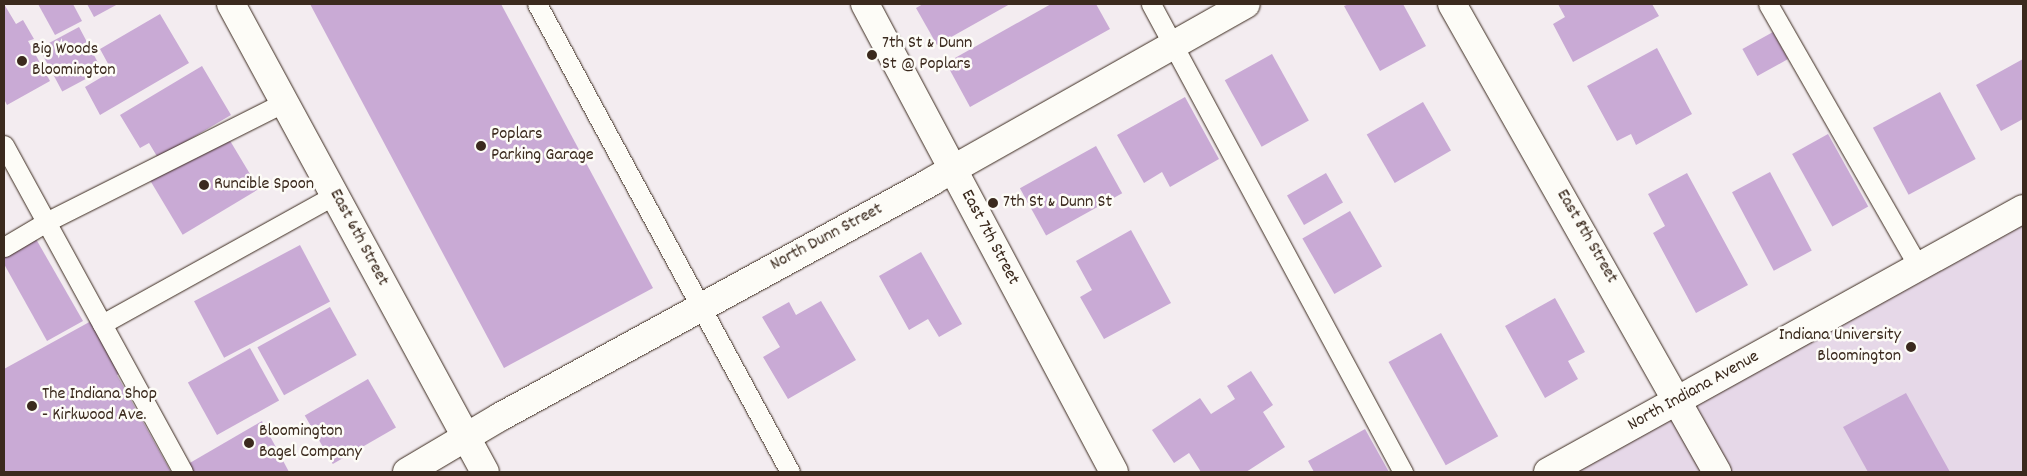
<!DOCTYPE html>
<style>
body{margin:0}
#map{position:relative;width:2027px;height:476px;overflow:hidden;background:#f3ecf0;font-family:Dekko,sans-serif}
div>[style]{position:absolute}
.built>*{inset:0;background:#e6d8e8}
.building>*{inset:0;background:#c9aad5;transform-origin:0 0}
.roads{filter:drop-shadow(0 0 1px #3b2a1e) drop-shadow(0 0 1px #3b2a1e)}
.lane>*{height:19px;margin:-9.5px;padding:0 9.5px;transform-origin:9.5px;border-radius:9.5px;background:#fdfcf7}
.street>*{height:28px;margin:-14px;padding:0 14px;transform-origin:14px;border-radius:14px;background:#fdfcf7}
.secondary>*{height:28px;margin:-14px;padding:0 14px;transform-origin:14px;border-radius:14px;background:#fdfcf7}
.dots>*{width:14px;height:14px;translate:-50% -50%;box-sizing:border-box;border:2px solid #fdfcf7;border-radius:50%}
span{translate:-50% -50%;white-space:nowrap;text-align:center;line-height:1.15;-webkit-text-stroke:5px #fdfcf7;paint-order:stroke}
.poi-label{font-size:18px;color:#3b2a1e}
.left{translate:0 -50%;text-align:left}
.right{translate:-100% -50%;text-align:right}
.street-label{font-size:18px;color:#3b2a1e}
.frame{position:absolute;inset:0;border:5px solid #3b2a1e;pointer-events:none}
</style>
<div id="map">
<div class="built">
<div style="clip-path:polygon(2023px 221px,2023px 472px,1576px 472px)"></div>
</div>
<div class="building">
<div style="clip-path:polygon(4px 4px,16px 24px,23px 20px,34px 39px,28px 41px,50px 81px,7px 105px,4px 99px)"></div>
<div style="clip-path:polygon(38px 4px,73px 4px,82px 21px,55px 35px)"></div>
<div style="clip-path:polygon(87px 4px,118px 4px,94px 17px)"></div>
<div style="clip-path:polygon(310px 4px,501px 4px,653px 288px,504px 368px)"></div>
<div style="clip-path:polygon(923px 4px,1010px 4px,937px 45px,916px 8px)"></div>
<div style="clip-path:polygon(1051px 4px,1096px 4px,1110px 29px,970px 107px,946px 63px)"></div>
<div style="clip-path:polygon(1349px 4px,1403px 4px,1426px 46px,1380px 71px,1344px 6px)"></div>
<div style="clip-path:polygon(1558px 4px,1652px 4px,1659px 16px,1573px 62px,1553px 24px,1565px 17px)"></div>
<div style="clip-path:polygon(160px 14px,189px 63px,100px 115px,85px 87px,112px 71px,100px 49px)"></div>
<div style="left:79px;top:27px;width:49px;height:45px;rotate:62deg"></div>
<div style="left:1773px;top:32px;width:31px;height:35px;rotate:61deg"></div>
<div style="clip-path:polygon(1657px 48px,1692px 114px,1636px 145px,1631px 134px,1617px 141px,1587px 86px)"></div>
<div style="left:1272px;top:54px;width:76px;height:54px;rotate:61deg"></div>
<div style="clip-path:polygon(2023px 59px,2023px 119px,2001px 131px,1976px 85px)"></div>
<div style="clip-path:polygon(202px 66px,231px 115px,158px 158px,149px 143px,140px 148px,120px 115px)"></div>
<div style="left:1940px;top:92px;width:76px;height:76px;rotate:62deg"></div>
<div style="clip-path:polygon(1185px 97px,1219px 159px,1170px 187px,1162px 172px,1144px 183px,1117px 135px)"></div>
<div style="left:1423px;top:102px;width:56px;height:65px;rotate:60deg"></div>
<div style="left:226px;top:134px;width:64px;height:89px;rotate:59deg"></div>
<div style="left:1828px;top:134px;width:83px;height:41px;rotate:61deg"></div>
<div style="left:1096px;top:146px;width:54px;height:87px;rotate:61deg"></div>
<div style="left:1770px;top:172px;width:89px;height:43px;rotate:62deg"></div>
<div style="left:1326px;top:173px;width:34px;height:45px;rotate:60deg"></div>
<div style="clip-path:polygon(1687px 173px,1748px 285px,1696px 313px,1653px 233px,1665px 226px,1648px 194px)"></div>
<div style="left:1350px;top:211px;width:64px;height:55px;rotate:60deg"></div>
<div style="clip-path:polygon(1131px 230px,1171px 303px,1104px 339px,1080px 297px,1092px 290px,1076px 261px)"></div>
<div style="clip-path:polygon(36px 239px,83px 321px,47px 341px,4px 264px,4px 257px)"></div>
<div style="left:300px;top:245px;width:64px;height:120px;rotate:62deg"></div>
<div style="clip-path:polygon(921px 252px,962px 324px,939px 337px,928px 319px,909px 330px,879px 276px)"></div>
<div style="clip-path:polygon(1555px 298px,1585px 352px,1568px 361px,1578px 379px,1545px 398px,1505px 326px)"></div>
<div style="clip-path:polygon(821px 301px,856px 360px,788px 399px,763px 357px,780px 347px,762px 317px,789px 302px,796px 315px)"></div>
<div style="left:330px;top:307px;width:55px;height:83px;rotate:61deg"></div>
<div style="clip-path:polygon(93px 320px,122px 372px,117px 375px,171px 472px,4px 472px,4px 369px)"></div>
<div style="left:1441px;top:333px;width:118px;height:60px;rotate:61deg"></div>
<div style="left:250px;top:348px;width:60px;height:71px;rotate:61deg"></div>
<div style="clip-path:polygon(1251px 371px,1273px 405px,1263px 412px,1285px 447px,1246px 472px,1201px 472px,1189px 453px,1174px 463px,1152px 430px,1200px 398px,1211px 414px,1235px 399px,1227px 386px)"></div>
<div style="left:368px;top:379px;width:56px;height:73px;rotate:60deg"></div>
<div style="clip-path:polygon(1906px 393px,1950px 472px,1868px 472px,1843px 427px)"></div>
<div style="clip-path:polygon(262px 421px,289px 472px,192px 472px,188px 464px)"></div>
<div style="clip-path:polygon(1365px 429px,1389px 472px,1314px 472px,1308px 461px)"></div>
</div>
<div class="roads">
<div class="lane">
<div style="left:537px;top:4px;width:532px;rotate:61.6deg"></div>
<div style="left:1151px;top:4px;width:532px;rotate:61.7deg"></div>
<div style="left:1768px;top:4px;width:304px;rotate:60.2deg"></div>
<div style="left:4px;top:145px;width:373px;rotate:61.3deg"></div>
<div style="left:4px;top:247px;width:51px;rotate:-30.6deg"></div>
<div style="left:48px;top:221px;width:265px;rotate:-26.7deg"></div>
<div style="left:102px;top:324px;width:266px;rotate:-29deg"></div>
</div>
<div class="street">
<div style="left:231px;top:4px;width:532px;rotate:61.51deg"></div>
<div style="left:1452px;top:4px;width:538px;rotate:60.48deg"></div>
</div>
<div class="secondary">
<div style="left:865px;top:4px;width:530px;rotate:61.98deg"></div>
<div style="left:407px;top:472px;width:108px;rotate:-30.6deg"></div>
<div style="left:500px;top:417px;width:492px;rotate:-28.6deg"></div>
<div style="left:932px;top:181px;width:360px;rotate:-29.4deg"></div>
<div style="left:1548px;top:472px;width:543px;rotate:-28.97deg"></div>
</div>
</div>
<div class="dots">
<div style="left:872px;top:55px;background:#3b2a1e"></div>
<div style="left:22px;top:61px;background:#3b2a1e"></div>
<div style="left:481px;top:146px;background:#3b2a1e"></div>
<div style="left:204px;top:185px;background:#3b2a1e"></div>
<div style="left:993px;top:203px;background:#3b2a1e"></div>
<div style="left:1911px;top:347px;background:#3b2a1e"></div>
<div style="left:32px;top:406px;background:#3b2a1e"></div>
<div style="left:249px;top:443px;background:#3b2a1e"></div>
</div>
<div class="poi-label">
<span class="left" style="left:882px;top:55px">7th St &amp; Dunn<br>St @ Poplars</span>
<span class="left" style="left:32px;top:61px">Big Woods<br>Bloomington</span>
<span class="left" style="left:491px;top:146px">Poplars<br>Parking Garage</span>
<span class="left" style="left:214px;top:185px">Runcible Spoon</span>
<span class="left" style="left:1003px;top:203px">7th St &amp; Dunn St</span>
<span class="right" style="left:1901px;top:347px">Indiana University<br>Bloomington</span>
<span class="left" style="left:42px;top:406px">The Indiana Shop<br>- Kirkwood Ave.</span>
<span class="left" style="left:259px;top:443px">Bloomington<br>Bagel Company</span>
</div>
<div class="street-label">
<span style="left:1586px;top:237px;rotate:60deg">East 8th Street</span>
<span style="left:358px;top:238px;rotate:62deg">East 6th Street</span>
<span style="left:827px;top:238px;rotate:-28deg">North Dunn Street</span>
<span style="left:989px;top:238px;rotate:62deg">East 7th Street</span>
<span style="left:1694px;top:392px;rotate:-29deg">North Indiana Avenue</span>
</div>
<div class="frame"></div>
</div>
